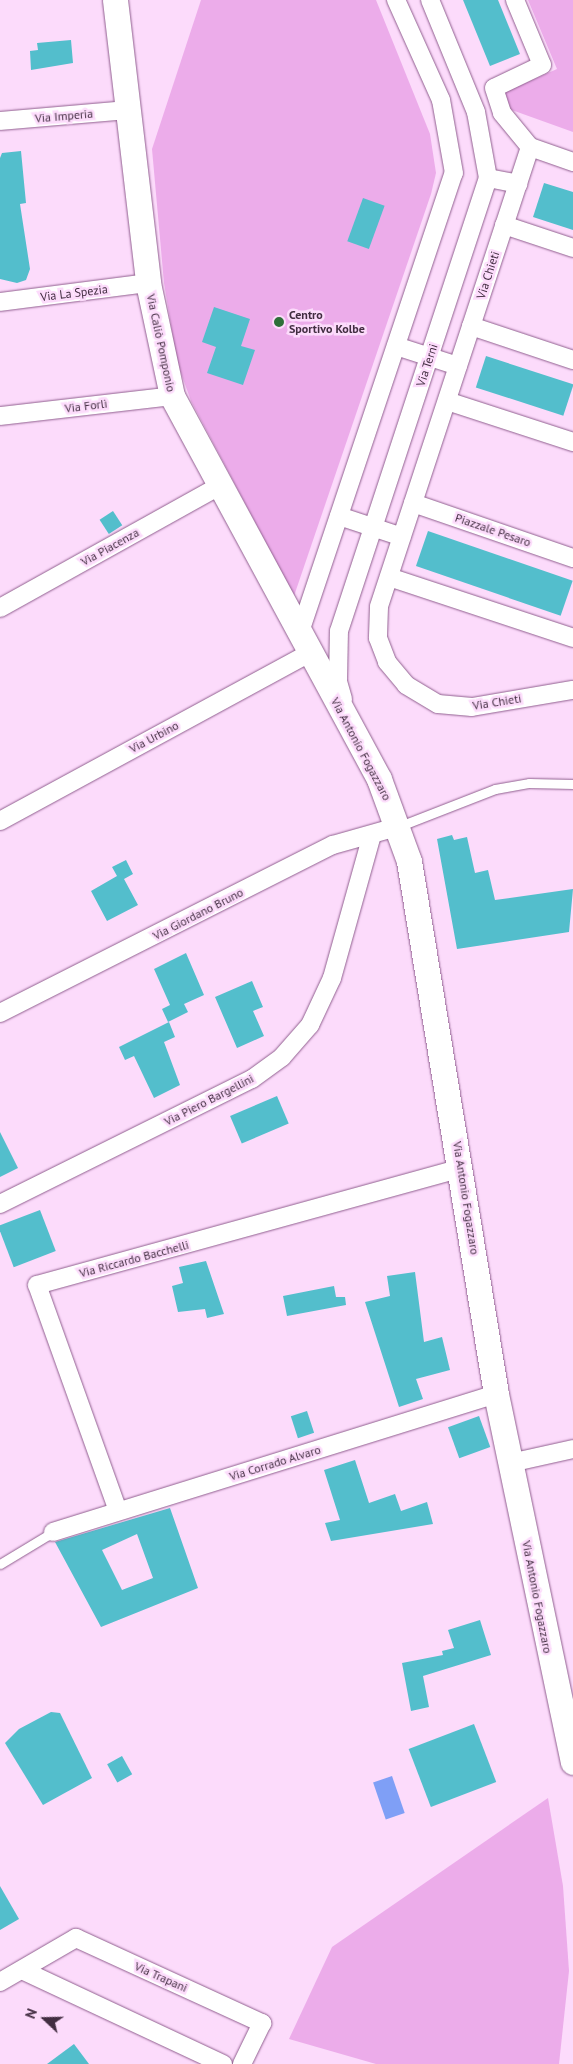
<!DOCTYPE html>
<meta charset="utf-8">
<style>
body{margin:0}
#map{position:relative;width:573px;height:2064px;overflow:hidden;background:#fcdbfb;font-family:"PT Sans",sans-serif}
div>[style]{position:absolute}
.green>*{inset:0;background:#ecacea}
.water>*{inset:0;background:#7f9ff6;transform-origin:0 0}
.building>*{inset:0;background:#53becc;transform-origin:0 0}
.roads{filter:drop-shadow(0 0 1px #905f8f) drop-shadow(0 0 1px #905f8f)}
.lane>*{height:9px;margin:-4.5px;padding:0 4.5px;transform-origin:4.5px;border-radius:4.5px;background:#fff}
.street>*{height:18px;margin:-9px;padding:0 9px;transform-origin:9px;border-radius:9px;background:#fff}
.secondary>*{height:25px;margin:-12.5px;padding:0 12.5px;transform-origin:12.5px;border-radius:12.5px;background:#fff}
.dots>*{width:14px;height:14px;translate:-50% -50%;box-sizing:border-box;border:2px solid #fcdbfb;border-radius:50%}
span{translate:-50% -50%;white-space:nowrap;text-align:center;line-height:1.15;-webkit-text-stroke:5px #fcdbfb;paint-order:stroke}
.street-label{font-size:12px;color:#422d41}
.poi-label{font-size:12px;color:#422d41;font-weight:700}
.left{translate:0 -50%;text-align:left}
.north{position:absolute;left:20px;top:1994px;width:50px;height:50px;-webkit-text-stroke:4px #fcdbfb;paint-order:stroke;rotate:291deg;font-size:14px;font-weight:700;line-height:20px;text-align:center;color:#422d41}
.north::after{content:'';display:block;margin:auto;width:18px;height:22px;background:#422d41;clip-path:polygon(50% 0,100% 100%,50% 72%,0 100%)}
</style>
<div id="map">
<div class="green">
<div style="clip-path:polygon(201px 0,376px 0,430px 134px,436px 173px,431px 194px,294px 596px,191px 401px,177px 362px,164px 283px,152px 149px)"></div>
<div style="clip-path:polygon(528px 0,573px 0,573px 132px,509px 109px,503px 93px,557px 69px)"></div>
<div style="clip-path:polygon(548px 1798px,563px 1886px,569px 1971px,559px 2064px,376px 2064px,289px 2039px,332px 1947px)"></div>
</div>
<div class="water">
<div style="left:392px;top:1776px;width:39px;height:20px;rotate:71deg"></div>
</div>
<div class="building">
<div style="clip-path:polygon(463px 0,498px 0,520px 54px,490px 66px)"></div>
<div style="clip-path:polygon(71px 40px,73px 63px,31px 70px,30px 51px,38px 50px,37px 43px)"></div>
<div style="clip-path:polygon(21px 151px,26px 203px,20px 204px,30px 269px,26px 280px,17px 283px,0 279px,0 158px,2px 153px)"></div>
<div style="clip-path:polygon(544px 183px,573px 192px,573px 230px,533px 217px)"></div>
<div style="left:363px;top:198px;width:23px;height:46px;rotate:20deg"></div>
<div style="clip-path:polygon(214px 307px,250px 319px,241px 346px,255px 350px,243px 385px,207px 373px,216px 347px,202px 342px)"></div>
<div style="left:486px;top:356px;width:92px;height:33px;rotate:18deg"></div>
<div style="left:113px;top:511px;width:17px;height:16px;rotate:57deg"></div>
<div style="left:428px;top:531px;width:153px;height:37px;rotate:19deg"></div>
<div style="clip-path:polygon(452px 835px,454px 840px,467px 837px,475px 873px,488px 870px,495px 900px,573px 889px,569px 932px,457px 949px,437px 839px)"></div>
<div style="clip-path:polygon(126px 860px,133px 874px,124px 879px,138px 905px,107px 921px,91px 891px,117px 876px,112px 867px)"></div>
<div style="clip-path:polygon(186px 953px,204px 995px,184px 1004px,188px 1012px,168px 1022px,162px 1009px,170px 1005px,154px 969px)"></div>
<div style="clip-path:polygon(252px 981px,263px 1007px,253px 1011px,264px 1036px,237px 1048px,215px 997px)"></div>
<div style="clip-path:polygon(169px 1022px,175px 1037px,164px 1042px,180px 1085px,154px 1098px,134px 1056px,125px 1060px,119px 1047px)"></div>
<div style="left:277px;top:1096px;width:30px;height:51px;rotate:67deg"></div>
<div style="clip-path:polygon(0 1132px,18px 1168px,0 1177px)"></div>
<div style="left:40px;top:1210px;width:44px;height:45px;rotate:69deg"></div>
<div style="clip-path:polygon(206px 1261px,224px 1314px,207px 1318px,205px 1309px,178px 1312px,172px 1286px,183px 1283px,179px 1267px)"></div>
<div style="clip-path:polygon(415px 1272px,424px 1342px,442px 1337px,450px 1370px,416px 1379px,423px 1399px,399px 1407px,365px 1302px,390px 1296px,387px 1276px)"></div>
<div style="clip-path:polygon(334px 1286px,336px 1297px,345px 1297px,346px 1305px,287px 1316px,283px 1296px)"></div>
<div style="left:307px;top:1411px;width:23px;height:17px;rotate:72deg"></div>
<div style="left:479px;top:1416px;width:33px;height:33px;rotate:70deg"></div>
<div style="clip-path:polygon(355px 1460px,369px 1503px,395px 1494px,401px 1511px,427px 1502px,433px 1524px,331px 1541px,325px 1523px,340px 1520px,324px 1470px)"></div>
<div style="clip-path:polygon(evenodd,170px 1508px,198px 1588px,101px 1627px,55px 1542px,170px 1508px,137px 1534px,153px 1578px,122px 1590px,102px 1550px,137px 1534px)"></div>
<div style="clip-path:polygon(480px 1620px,491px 1655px,423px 1676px,429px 1707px,411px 1711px,402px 1663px,443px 1655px,442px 1651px,454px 1648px,448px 1630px)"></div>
<div style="clip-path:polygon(51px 1712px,60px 1713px,92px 1778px,43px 1805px,5px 1743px,19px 1729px)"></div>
<div style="left:474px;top:1724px;width:62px;height:70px;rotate:69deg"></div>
<div style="left:122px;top:1756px;width:21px;height:17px;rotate:61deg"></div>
<div style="clip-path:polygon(0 1886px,19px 1919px,0 1930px)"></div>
<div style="clip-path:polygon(74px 2044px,89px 2064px,47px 2064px)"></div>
</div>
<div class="roads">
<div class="lane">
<div style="left:400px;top:826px;width:102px;rotate:-21.3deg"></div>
<div style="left:495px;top:789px;width:35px;rotate:-10deg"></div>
<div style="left:529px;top:783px;width:44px;rotate:1.3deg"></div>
<div style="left:0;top:1564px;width:62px;rotate:-31.1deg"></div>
</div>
<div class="street">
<div style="left:515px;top:0;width:70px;rotate:67.4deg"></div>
<div style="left:542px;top:65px;width:53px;rotate:154.4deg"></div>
<div style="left:494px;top:88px;width:26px;rotate:72deg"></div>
<div style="left:502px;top:113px;width:44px;rotate:50.5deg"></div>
<div style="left:0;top:121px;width:128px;rotate:-4.9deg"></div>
<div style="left:573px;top:162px;width:46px;rotate:-160.8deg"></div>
<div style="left:530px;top:147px;width:484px;rotate:108.2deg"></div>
<div style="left:379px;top:607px;width:31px;rotate:92deg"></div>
<div style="left:378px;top:638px;width:26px;rotate:69deg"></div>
<div style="left:387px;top:662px;width:30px;rotate:50deg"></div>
<div style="left:406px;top:685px;width:37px;rotate:31deg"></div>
<div style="left:438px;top:704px;width:34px;rotate:5deg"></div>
<div style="left:472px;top:707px;width:102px;rotate:-9.6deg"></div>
<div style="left:488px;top:178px;width:31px;rotate:11deg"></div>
<div style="left:504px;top:225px;width:73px;rotate:18.4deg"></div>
<div style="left:0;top:302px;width:149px;rotate:-7.3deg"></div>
<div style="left:471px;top:326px;width:108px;rotate:18.4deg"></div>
<div style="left:396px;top:346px;width:65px;rotate:17.9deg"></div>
<div style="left:447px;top:401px;width:133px;rotate:18deg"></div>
<div style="left:0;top:416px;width:173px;rotate:-6.6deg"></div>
<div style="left:413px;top:503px;width:169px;rotate:19deg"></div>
<div style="left:339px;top:516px;width:66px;rotate:18.4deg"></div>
<div style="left:389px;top:577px;width:194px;rotate:18.3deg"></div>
<div style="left:0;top:608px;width:251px;rotate:-29.1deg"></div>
<div style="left:299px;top:635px;width:487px;rotate:-71.5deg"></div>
<div style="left:454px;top:173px;width:74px;rotate:-100.1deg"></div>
<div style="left:441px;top:100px;width:110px;rotate:-114.2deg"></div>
<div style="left:343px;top:699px;width:19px;rotate:-106deg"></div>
<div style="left:338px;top:681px;width:50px;rotate:-88.9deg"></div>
<div style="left:339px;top:631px;width:477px;rotate:-71.8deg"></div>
<div style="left:488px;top:178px;width:67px;rotate:-100.3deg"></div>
<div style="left:476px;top:112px;width:121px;rotate:-112.3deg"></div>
<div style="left:0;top:821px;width:352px;rotate:-28.5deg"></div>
<div style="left:0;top:1013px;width:373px;rotate:-26.8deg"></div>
<div style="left:333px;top:845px;width:70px;rotate:-15.8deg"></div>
<div style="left:0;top:1204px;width:281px;rotate:-26.4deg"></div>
<div style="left:252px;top:1079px;width:37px;rotate:-36deg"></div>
<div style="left:282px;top:1057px;width:43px;rotate:-48.8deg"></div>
<div style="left:310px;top:1025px;width:52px;rotate:-64.9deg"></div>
<div style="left:332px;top:978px;width:145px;rotate:-74.4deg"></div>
<div style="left:510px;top:1463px;width:65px;rotate:-12.5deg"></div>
<div style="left:118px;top:1511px;width:240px;rotate:-109.7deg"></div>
<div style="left:37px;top:1285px;width:441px;rotate:-15.4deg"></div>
<div style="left:53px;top:1532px;width:464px;rotate:-17.3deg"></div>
<div style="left:22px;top:1970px;width:222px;rotate:25.1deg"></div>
<div style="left:0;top:1982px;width:88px;rotate:-30.1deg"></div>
<div style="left:76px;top:1938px;width:205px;rotate:24.6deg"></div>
<div style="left:262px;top:2023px;width:46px;rotate:116deg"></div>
</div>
<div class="secondary">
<div style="left:115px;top:0;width:285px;rotate:83.3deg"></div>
<div style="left:148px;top:283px;width:116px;rotate:78deg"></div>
<div style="left:172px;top:396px;width:435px;rotate:61.6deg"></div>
<div style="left:379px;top:779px;width:87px;rotate:69.9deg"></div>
<div style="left:409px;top:861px;width:540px;rotate:80.73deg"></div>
<div style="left:496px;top:1394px;width:376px;rotate:78.2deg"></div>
</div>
</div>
<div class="dots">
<div style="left:279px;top:322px;background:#2d6f39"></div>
</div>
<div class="street-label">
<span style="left:64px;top:116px;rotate:-5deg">Via Imperia</span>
<span style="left:488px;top:275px;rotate:-72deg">Via Chieti</span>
<span style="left:74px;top:293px;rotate:-7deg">Via La Spezia</span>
<span style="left:161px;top:343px;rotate:78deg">Via Caliò Pomponio</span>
<span style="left:427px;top:365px;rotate:-72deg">Via Terni</span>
<span style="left:86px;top:406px;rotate:-7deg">Via Forlì</span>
<span style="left:493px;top:530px;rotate:19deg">Piazzale Pesaro</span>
<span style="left:110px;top:547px;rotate:-29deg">Via Piacenza</span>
<span style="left:497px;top:702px;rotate:-9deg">Via Chieti</span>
<span style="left:154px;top:737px;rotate:-28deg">Via Urbino</span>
<span style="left:361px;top:749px;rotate:62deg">Via Antonio Fogazzaro</span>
<span style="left:198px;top:914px;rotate:-27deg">Via Giordano Bruno</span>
<span style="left:209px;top:1100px;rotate:-27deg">Via Piero Bargellini</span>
<span style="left:466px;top:1198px;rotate:81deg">Via Antonio Fogazzaro</span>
<span style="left:134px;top:1259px;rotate:-15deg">Via Riccardo Bacchelli</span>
<span style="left:275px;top:1463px;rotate:-17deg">Via Corrado Alvaro</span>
<span style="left:537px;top:1597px;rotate:79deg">Via Antonio Fogazzaro</span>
<span style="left:161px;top:1977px;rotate:24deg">Via Trapani</span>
</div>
<div class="poi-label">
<span class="left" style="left:289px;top:322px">Centro<br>Sportivo Kolbe</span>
</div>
<div class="north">N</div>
</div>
